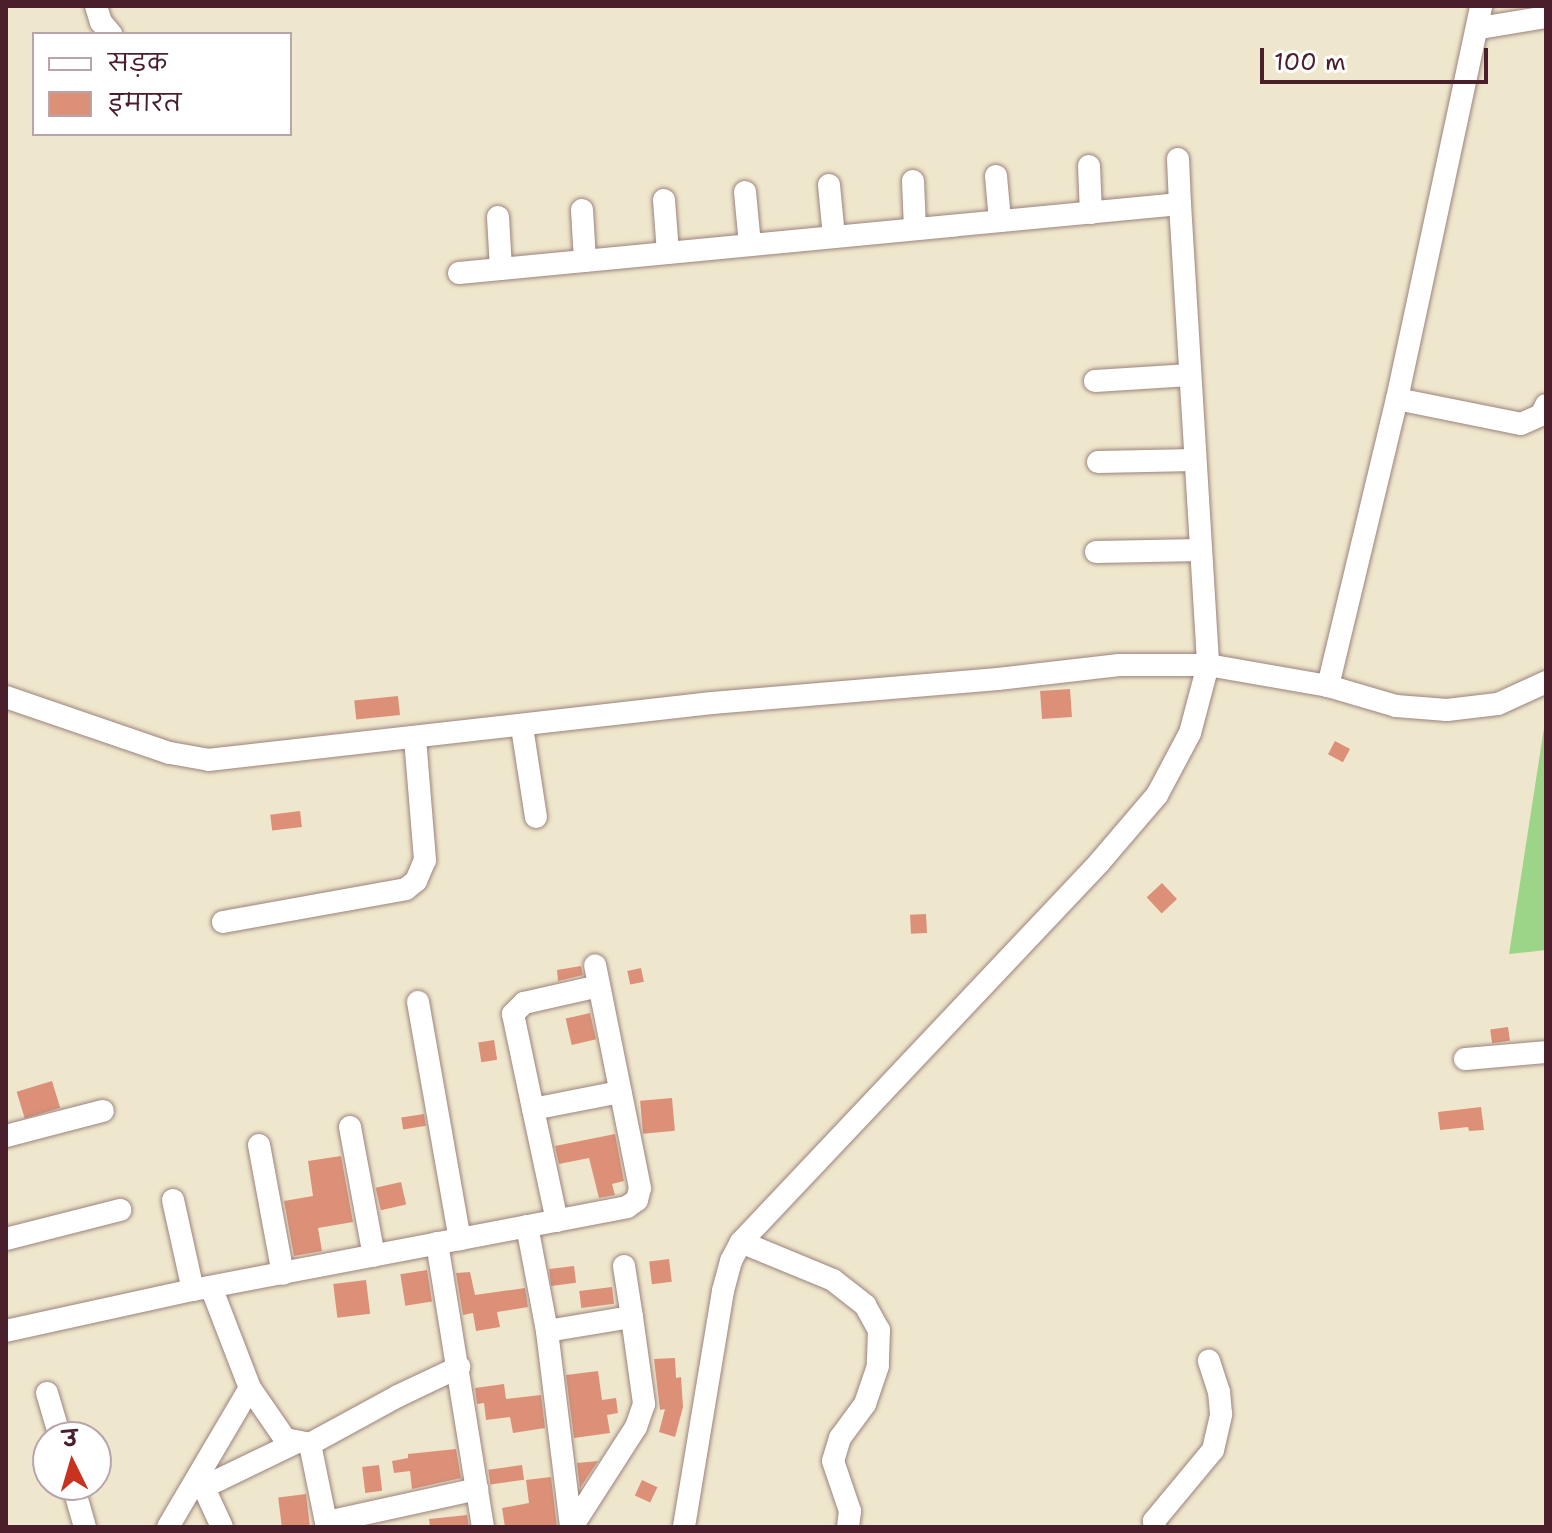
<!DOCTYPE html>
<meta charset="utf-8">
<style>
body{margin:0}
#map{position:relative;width:1552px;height:1533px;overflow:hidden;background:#efe7cd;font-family:"Shantell Sans","Playpen Sans Deva",sans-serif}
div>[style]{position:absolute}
.green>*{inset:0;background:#9cd588}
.building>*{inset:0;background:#dc9078;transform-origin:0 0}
.roads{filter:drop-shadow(0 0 2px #9c837c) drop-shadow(0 0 2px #9c837c)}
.minor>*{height:22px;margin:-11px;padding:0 11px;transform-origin:11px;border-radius:11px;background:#fff}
span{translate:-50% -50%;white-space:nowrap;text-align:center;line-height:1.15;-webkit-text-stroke:8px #fff;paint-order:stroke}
.frame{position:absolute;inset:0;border:8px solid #4a1f2b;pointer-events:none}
.legend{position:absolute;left:32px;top:32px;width:260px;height:104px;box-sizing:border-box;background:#fff;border:2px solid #b7a5aa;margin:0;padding:10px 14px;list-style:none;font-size:24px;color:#4a1f2b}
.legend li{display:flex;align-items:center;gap:16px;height:40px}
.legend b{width:40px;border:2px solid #b7a5aa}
.north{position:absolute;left:32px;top:1421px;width:80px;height:80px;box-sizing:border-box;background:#fff;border:2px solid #b7a5aa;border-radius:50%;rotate:355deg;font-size:22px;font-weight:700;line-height:32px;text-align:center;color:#4a1f2b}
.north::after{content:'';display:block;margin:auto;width:28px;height:36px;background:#c8321e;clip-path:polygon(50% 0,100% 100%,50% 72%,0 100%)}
.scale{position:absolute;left:1260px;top:48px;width:228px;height:36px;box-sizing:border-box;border:4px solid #4a1f2b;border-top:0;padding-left:10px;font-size:24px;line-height:28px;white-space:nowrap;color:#4a1f2b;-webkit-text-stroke:6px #fff;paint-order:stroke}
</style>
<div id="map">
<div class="green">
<div style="clip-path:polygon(1546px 715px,1546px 950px,1509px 954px)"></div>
</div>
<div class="building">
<div style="left:1070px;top:689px;width:28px;height:30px;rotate:86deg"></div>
<div style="left:398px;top:696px;width:19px;height:44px;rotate:84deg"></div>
<div style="left:1335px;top:741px;width:17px;height:15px;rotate:28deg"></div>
<div style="left:300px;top:811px;width:16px;height:30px;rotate:83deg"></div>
<div style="left:1162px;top:883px;width:22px;height:21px;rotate:47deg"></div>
<div style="left:926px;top:914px;width:19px;height:16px;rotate:87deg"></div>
<div style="clip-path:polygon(581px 966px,583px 975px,558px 981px,557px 970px)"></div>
<div style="left:641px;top:968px;width:14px;height:14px;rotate:78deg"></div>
<div style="left:590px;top:1013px;width:27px;height:25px;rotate:77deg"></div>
<div style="left:1508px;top:1027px;width:14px;height:18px;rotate:82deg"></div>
<div style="left:494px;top:1040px;width:20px;height:16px;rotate:81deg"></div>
<div style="left:52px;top:1081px;width:28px;height:37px;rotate:73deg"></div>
<div style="left:672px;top:1098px;width:33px;height:32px;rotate:85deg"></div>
<div style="clip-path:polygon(1481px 1107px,1484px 1130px,1469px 1131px,1468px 1127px,1440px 1130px,1438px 1112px)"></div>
<div style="left:424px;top:1114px;width:12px;height:23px;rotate:81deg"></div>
<div style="clip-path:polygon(615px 1134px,624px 1181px,612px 1184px,615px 1195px,599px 1198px,589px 1158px,559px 1164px,555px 1146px)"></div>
<div style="clip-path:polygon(341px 1156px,353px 1222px,318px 1228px,322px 1251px,294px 1256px,284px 1201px,313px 1196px,308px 1161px)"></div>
<div style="left:401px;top:1182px;width:23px;height:26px;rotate:77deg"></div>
<div style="left:669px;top:1259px;width:23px;height:20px;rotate:83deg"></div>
<div style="left:574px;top:1266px;width:17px;height:25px;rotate:83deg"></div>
<div style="left:427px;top:1270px;width:32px;height:27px;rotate:81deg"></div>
<div style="clip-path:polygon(470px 1272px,475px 1295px,525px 1288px,528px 1307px,497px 1312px,500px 1327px,476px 1331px,473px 1313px,463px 1315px,456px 1273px)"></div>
<div style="left:366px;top:1280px;width:34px;height:33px;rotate:83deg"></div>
<div style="left:612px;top:1287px;width:17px;height:33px;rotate:83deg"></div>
<div style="clip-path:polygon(675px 1358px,676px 1378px,681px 1377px,683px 1407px,675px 1437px,659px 1432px,665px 1409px,660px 1410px,654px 1359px)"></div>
<div style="clip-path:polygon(598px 1371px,602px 1400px,616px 1398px,618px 1413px,607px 1415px,610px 1433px,574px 1438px,566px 1375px)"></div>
<div style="clip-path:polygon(504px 1384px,506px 1399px,541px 1395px,545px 1428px,513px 1433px,510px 1417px,486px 1420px,484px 1403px,477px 1404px,475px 1388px)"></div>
<div style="clip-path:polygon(456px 1449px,461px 1478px,412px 1489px,410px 1471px,394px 1473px,392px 1461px,408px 1458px,408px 1454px)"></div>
<div style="clip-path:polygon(598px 1461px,580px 1488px,577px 1463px)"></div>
<div style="left:379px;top:1465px;width:26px;height:17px;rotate:83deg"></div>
<div style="left:522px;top:1465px;width:15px;height:34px;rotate:82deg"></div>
<div style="clip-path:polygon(551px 1477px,557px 1527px,505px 1527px,502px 1508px,529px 1503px,526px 1480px)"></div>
<div style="left:642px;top:1480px;width:17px;height:17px;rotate:25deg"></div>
<div style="left:306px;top:1494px;width:31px;height:28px;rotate:83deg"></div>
<div style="clip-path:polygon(467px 1515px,469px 1527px,430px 1527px,429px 1519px)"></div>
</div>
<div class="roads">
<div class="minor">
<div style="left:96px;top:6px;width:17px;rotate:73deg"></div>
<div style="left:101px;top:22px;width:16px;rotate:50deg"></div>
<div style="left:1479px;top:28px;width:68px;rotate:-9.3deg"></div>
<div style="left:1178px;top:159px;width:45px;rotate:87.5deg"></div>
<div style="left:1089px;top:166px;width:47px;rotate:87.6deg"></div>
<div style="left:996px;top:176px;width:45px;rotate:84.9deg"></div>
<div style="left:913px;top:181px;width:48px;rotate:87.6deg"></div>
<div style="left:829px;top:185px;width:52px;rotate:84.5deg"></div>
<div style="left:745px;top:192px;width:53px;rotate:84.6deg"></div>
<div style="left:664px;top:200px;width:53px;rotate:85.7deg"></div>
<div style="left:582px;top:210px;width:51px;rotate:86.6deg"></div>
<div style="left:498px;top:217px;width:52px;rotate:86.7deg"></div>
<div style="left:459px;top:273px;width:724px;rotate:-5.47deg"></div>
<div style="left:1180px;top:204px;width:462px;rotate:86.5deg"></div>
<div style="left:1208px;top:665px;width:70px;rotate:104.8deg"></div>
<div style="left:1190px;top:733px;width:70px;rotate:118deg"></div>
<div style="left:1157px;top:795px;width:89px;rotate:130.5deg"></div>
<div style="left:1099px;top:863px;width:521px;rotate:133.37deg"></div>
<div style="left:741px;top:1242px;width:21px;rotate:118deg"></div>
<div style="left:731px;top:1261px;width:31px;rotate:105deg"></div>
<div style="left:723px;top:1291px;width:239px;rotate:99.4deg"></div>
<div style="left:1095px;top:381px;width:95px;rotate:-3.6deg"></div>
<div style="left:1397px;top:399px;width:126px;rotate:11.4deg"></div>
<div style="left:1521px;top:424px;width:22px;rotate:-24deg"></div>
<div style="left:1541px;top:415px;width:11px;rotate:-63deg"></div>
<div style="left:1098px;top:462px;width:97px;rotate:-1.2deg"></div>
<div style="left:1096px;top:552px;width:105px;rotate:-1.1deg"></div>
<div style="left:1328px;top:686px;width:295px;rotate:-76.5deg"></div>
<div style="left:1397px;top:399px;width:402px;rotate:-77.9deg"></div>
<div style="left:6px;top:697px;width:173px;rotate:18.9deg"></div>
<div style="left:170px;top:753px;width:39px;rotate:10deg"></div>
<div style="left:208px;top:760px;width:507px;rotate:-6.45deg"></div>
<div style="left:712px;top:703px;width:287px;rotate:-4.8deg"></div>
<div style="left:998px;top:679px;width:122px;rotate:-6.6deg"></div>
<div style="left:1119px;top:665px;width:89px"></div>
<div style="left:1208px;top:665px;width:122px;rotate:9.9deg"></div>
<div style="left:1328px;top:686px;width:71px;rotate:16.4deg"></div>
<div style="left:1396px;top:706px;width:51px;rotate:4.5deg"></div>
<div style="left:1447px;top:710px;width:51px;rotate:-6.7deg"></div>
<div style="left:1498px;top:704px;width:53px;rotate:-24.6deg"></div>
<div style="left:522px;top:727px;width:91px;rotate:81.2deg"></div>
<div style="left:223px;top:922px;width:186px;rotate:-10.2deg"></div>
<div style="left:406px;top:889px;width:13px;rotate:-39deg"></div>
<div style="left:416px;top:881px;width:23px;rotate:-67deg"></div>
<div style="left:425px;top:860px;width:122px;rotate:-94.7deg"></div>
<div style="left:418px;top:1002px;width:241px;rotate:80deg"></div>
<div style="left:1465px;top:1059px;width:81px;rotate:-4.9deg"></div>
<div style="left:533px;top:1109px;width:97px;rotate:-101.9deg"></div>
<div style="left:513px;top:1014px;width:16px;rotate:-45deg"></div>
<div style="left:524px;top:1003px;width:77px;rotate:-12.8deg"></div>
<div style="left:350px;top:1127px;width:131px;rotate:79.5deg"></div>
<div style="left:6px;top:1136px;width:100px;rotate:-14.5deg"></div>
<div style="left:259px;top:1145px;width:131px;rotate:79.5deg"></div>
<div style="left:173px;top:1200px;width:92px;rotate:77.5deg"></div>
<div style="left:557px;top:1221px;width:115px;rotate:-102.1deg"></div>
<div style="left:533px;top:1109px;width:89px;rotate:-11.1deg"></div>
<div style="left:527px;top:1226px;width:107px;rotate:79.2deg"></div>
<div style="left:547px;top:1331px;width:197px;rotate:83deg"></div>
<div style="left:6px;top:1239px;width:118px;rotate:-14.3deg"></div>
<div style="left:741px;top:1242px;width:100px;rotate:22.4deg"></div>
<div style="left:833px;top:1280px;width:41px;rotate:38deg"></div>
<div style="left:865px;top:1305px;width:29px;rotate:61deg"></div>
<div style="left:879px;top:1330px;width:36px;rotate:92deg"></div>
<div style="left:878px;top:1366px;width:40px;rotate:108.9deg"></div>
<div style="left:865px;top:1404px;width:42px;rotate:126.3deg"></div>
<div style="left:840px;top:1438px;width:24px;rotate:107deg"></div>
<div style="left:833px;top:1461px;width:53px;rotate:71.2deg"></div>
<div style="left:850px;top:1511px;width:16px;rotate:97deg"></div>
<div style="left:437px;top:1243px;width:288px;rotate:80.8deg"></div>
<div style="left:624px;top:1266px;width:52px;rotate:81.1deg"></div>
<div style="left:211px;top:1287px;width:108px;rotate:68.9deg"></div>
<div style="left:250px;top:1388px;width:62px;rotate:55.5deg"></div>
<div style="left:285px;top:1439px;width:25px;rotate:11deg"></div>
<div style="left:6px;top:1331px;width:191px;rotate:-12.4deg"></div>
<div style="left:193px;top:1290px;width:442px;rotate:-10.8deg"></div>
<div style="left:627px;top:1207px;width:12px;rotate:-35deg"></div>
<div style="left:637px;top:1200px;width:12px;rotate:-76deg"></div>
<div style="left:640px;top:1188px;width:227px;rotate:-101.4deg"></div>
<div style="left:547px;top:1331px;width:86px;rotate:-9.4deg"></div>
<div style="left:632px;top:1317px;width:88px;rotate:82.1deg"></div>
<div style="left:644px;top:1404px;width:24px;rotate:109deg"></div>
<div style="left:636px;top:1427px;width:117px;rotate:122.7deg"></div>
<div style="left:47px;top:1393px;width:46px;rotate:73.5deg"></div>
<div style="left:199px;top:1477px;width:55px;rotate:65.3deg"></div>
<div style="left:73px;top:1485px;width:44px;rotate:74.1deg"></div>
<div style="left:204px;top:1487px;width:101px;rotate:-25.8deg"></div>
<div style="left:327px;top:1522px;width:154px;rotate:-12.4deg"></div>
<div style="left:168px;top:1527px;width:161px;rotate:-59.5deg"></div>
<div style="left:327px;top:1527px;width:85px;rotate:-101.6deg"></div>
<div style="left:310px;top:1444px;width:100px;rotate:-28.6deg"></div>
<div style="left:398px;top:1396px;width:68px;rotate:-25.4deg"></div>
<div style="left:1155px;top:1527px;width:6px;rotate:-99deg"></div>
<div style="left:1154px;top:1521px;width:92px;rotate:-50.3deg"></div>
<div style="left:1213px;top:1450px;width:37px;rotate:-77deg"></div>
<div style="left:1221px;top:1414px;width:22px;rotate:-95deg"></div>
<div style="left:1219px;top:1392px;width:33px;rotate:-108deg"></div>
</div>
</div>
<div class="frame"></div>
<ul class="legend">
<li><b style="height:10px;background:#fff"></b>सड़क</li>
<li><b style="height:22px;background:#dc9078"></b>इमारत</li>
</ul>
<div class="north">उ</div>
<div class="scale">100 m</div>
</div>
